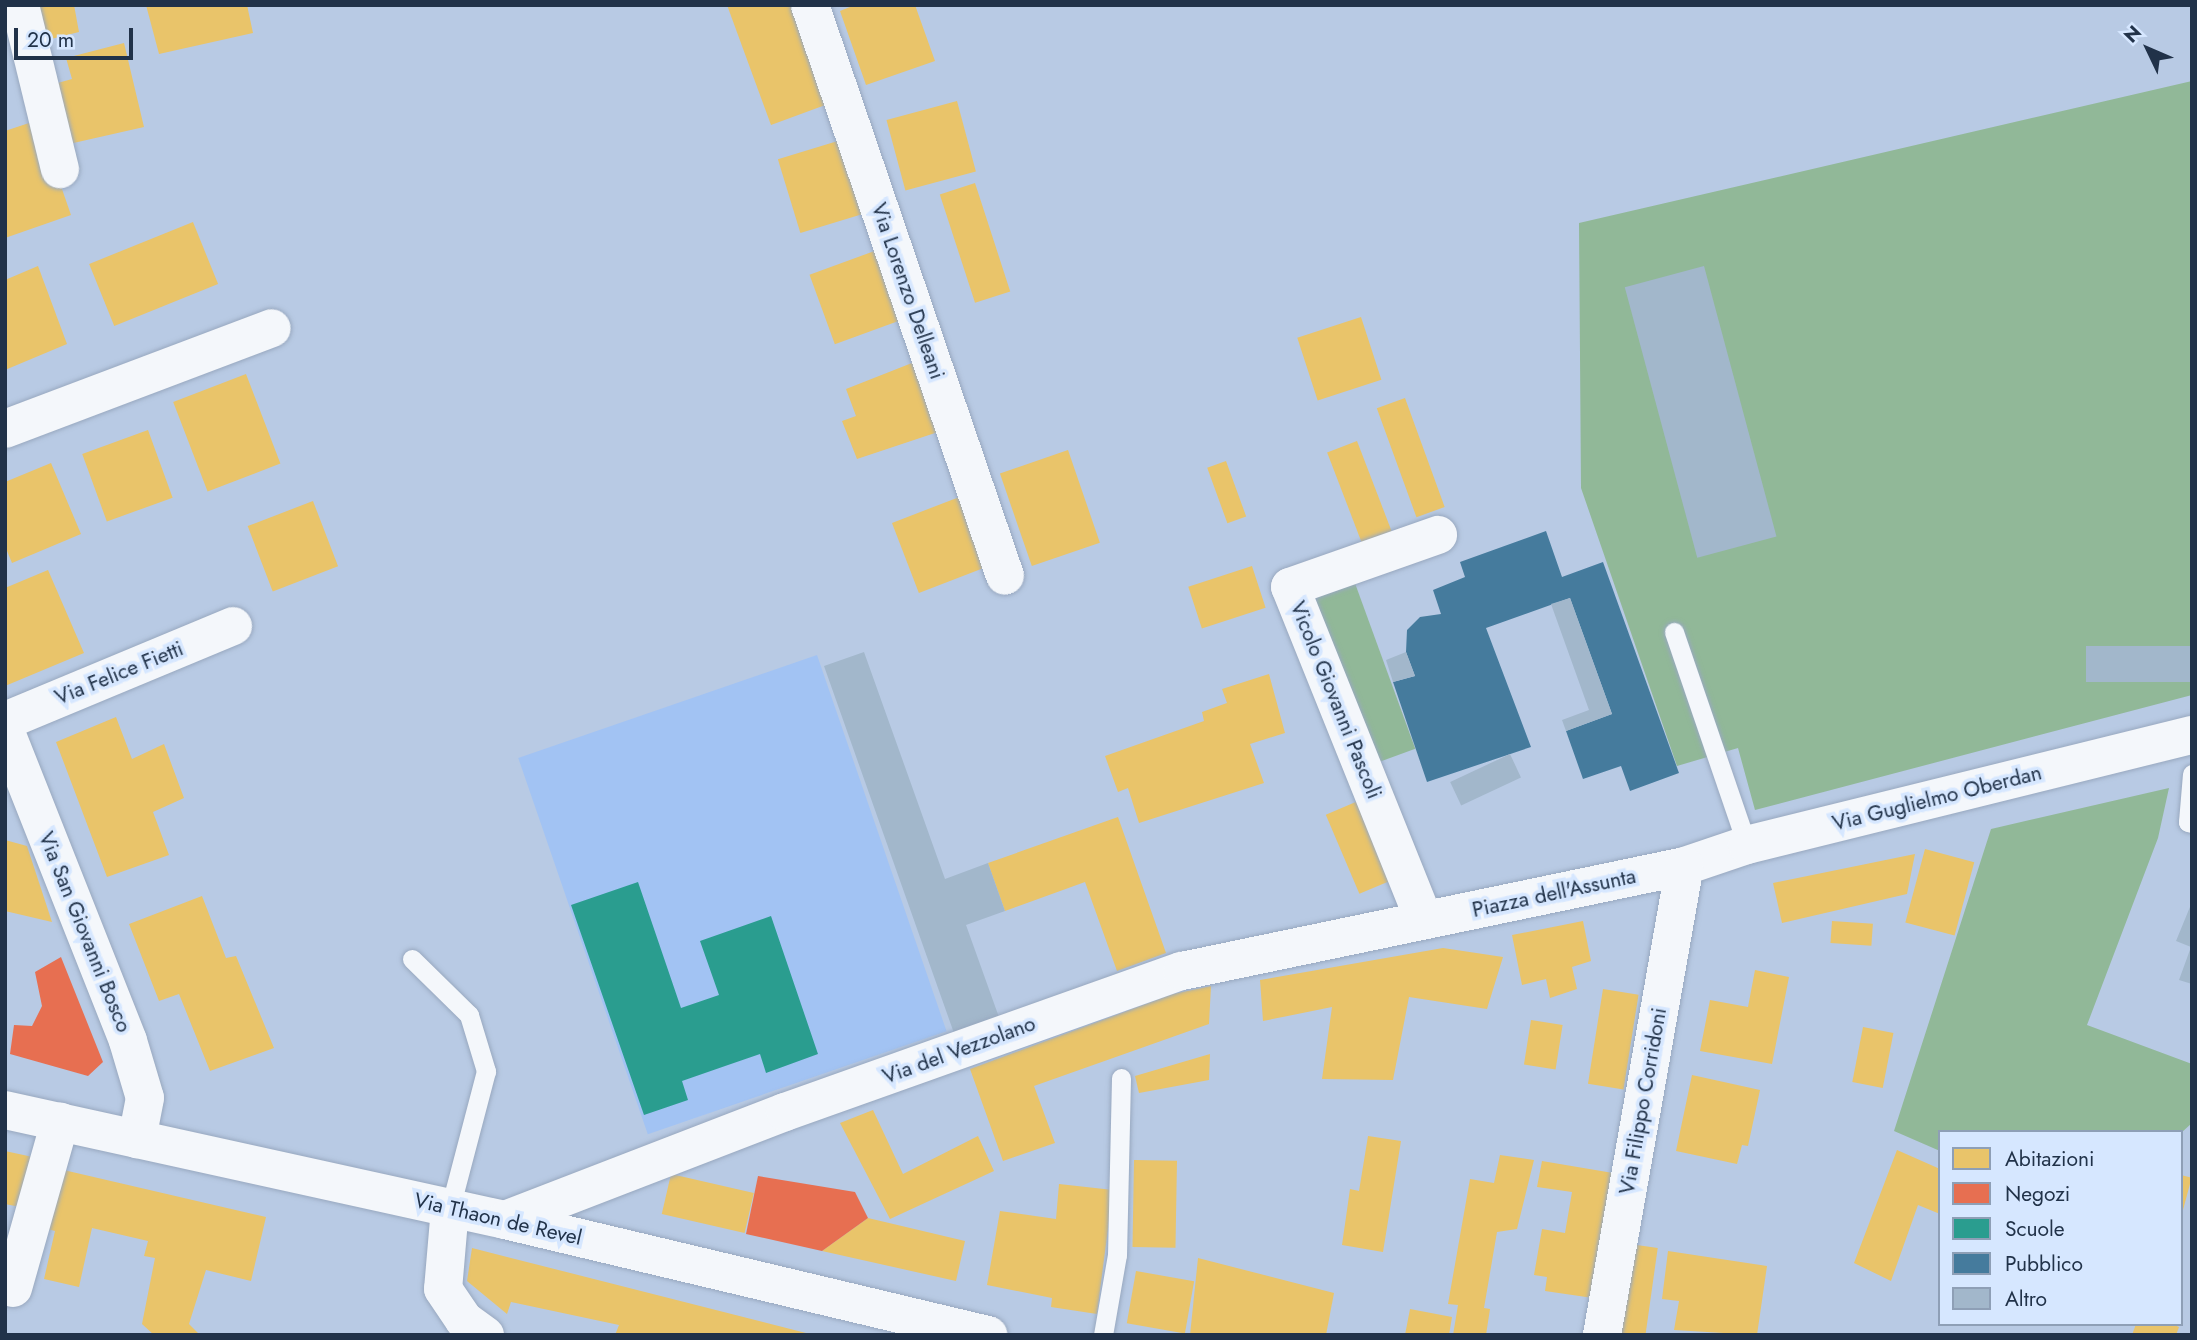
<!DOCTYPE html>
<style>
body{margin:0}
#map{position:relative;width:2197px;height:1340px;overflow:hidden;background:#b8cae4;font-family:Jost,sans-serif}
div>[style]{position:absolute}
.built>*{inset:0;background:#a2c3f3;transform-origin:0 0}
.green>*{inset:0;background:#91b898;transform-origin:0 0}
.homes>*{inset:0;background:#e9c46a;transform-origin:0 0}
.shops>*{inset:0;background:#e76f51}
.schools>*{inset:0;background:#2a9d8f}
.public>*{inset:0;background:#457b9d}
.building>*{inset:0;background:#a2b7cb;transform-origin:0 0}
.roads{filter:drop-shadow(0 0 2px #98a8bf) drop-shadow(0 0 2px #98a8bf)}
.service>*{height:19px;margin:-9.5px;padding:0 9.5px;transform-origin:9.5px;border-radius:9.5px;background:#f4f7fb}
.minor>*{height:38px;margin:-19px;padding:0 19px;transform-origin:19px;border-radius:19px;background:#f4f7fb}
.secondary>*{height:38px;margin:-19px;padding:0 19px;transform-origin:19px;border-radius:19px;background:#f4f7fb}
span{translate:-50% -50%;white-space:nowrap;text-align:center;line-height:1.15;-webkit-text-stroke:7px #d6e7ff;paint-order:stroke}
.street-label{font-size:21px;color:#213249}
.frame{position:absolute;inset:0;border:7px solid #213249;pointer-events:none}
.legend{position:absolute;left:1938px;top:1130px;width:245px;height:196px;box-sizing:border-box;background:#d6e7ff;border:2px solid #8e9fb6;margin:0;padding:9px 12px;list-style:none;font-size:21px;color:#213249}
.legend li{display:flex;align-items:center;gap:14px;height:35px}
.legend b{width:35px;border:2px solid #8e9fb6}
.north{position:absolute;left:2113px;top:14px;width:70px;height:70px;-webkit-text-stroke:5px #d6e7ff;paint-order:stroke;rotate:314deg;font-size:19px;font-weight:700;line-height:28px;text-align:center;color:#213249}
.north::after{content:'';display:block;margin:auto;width:24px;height:32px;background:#213249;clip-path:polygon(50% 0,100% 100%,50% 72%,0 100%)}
.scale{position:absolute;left:14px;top:28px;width:119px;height:32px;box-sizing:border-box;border:4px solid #213249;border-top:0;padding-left:9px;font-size:21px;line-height:24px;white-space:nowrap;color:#213249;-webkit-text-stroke:5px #d6e7ff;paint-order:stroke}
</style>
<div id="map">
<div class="built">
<div style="left:817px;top:655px;width:398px;height:316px;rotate:71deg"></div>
</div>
<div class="green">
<div style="clip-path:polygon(2192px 81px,2192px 695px,1755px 810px,1738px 748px,1677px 766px,1581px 488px,1579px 223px)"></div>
<div style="left:1352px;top:575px;width:185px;height:49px;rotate:70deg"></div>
<div style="clip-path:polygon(2169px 788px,2158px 838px,2087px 1025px,2192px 1064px,2192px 1123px,2181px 1133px,1940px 1132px,1940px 1151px,1894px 1131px,1991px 829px)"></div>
</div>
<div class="homes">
<div style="clip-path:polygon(35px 5px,74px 5px,79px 32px,43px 41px)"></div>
<div style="clip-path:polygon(146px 5px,247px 5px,253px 33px,159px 54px)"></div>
<div style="clip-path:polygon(727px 5px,793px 5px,828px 104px,771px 125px)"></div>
<div style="clip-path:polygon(855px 5px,915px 5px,935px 61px,866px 85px,840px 11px)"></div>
<div style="clip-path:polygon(124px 43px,144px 127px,69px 144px,54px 84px,72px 79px,66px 58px)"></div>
<div style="left:957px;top:101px;width:73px;height:73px;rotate:75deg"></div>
<div style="clip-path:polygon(38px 120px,71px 215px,5px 238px,5px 131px)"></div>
<div style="left:841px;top:140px;width:77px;height:66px;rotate:73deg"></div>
<div style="left:975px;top:183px;width:114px;height:37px;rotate:72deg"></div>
<div style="left:193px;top:222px;width:67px;height:112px;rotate:68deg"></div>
<div style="left:880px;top:249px;width:74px;height:75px;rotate:70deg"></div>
<div style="clip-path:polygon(38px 266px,67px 344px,5px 370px,5px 280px)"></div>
<div style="left:1361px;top:317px;width:66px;height:67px;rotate:72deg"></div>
<div style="clip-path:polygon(917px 361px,941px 431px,857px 459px,842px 421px,856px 416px,846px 389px)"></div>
<div style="left:246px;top:374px;width:96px;height:78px;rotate:69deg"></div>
<div style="left:1405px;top:398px;width:116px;height:30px;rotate:70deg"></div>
<div style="left:148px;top:430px;width:72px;height:70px;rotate:70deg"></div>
<div style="left:1357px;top:441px;width:103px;height:32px;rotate:69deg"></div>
<div style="left:1068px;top:450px;width:98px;height:72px;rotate:71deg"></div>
<div style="left:1226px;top:461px;width:59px;height:20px;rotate:70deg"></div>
<div style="clip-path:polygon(51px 463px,81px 534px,12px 563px,5px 546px,5px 482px)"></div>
<div style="left:962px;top:496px;width:75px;height:75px;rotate:69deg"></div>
<div style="left:313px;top:501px;width:70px;height:70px;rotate:69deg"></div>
<div style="left:1252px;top:566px;width:44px;height:67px;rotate:72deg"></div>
<div style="clip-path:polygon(48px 570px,84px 653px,5px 686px,5px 588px)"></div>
<div style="clip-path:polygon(1269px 674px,1285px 733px,1250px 744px,1264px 783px,1139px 823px,1128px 788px,1118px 792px,1105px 756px,1204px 721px,1202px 712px,1227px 703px,1222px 689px)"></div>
<div style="clip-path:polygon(116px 717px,132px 759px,164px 744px,184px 798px,153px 812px,169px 855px,107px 877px,56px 742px)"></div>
<div style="left:1358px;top:801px;width:86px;height:35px;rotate:67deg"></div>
<div style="clip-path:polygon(1118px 817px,1166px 953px,1117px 971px,1085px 882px,1005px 911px,988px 863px)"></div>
<div style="clip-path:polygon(5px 840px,27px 846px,52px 922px,5px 911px)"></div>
<div style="left:1925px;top:849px;width:51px;height:76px;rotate:15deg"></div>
<div style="clip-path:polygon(1915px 854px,1907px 894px,1782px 923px,1773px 883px)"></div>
<div style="clip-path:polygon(202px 896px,226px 958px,236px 956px,274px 1048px,210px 1071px,179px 994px,159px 1001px,129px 924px)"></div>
<div style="clip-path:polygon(1583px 921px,1591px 961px,1572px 967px,1577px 989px,1550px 998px,1546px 979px,1522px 985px,1512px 935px)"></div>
<div style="left:1832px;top:921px;width:41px;height:22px;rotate:4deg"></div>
<div style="clip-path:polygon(1443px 948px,1503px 957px,1487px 1009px,1409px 997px,1393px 1080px,1322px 1079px,1332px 1007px,1263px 1021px,1260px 980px)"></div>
<div style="clip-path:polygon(1755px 970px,1789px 977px,1772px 1064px,1700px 1051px,1710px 1000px,1748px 1007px)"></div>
<div style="clip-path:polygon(1211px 986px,1209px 1024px,1034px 1086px,1055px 1143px,1003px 1161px,970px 1069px,1173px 994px)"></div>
<div style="left:1603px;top:989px;width:36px;height:96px;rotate:9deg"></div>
<div style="left:1531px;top:1020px;width:32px;height:45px;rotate:9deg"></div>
<div style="left:1863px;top:1027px;width:31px;height:56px;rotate:11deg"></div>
<div style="clip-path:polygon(1210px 1054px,1209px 1080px,1139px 1093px,1135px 1076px)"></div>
<div style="clip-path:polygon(1692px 1075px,1760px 1090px,1748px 1146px,1742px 1145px,1737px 1164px,1676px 1151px)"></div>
<div style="clip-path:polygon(873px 1110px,903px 1174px,978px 1136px,994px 1171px,890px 1219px,840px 1123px)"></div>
<div style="clip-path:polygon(1368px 1136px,1401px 1141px,1383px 1252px,1342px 1245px,1350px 1189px,1359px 1191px)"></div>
<div style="clip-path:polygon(1897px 1150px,1940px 1169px,1940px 1214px,1918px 1205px,1891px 1281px,1854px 1263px)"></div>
<div style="clip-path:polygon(5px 1151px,42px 1159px,30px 1209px,5px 1204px)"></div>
<div style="clip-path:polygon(1500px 1155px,1534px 1160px,1517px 1229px,1497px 1232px,1484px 1308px,1490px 1309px,1486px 1335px,1453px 1335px,1458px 1305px,1448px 1304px,1470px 1179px,1494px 1183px)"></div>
<div style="left:1134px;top:1160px;width:43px;height:87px;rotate:1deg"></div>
<div style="clip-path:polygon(1542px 1161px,1613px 1173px,1593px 1298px,1545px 1291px,1547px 1277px,1534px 1275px,1542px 1229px,1565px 1233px,1572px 1192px,1537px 1187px)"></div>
<div style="clip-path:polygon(55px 1168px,266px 1217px,251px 1281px,206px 1270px,189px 1324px,200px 1335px,154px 1335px,142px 1324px,155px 1258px,144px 1256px,148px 1241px,92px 1228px,79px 1287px,44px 1279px,55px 1231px,40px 1227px)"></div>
<div style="left:671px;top:1174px;width:85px;height:41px;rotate:13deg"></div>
<div style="left:2181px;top:1175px;width:11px;height:91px;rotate:15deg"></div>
<div style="clip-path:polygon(1059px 1184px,1113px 1190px,1097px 1314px,1051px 1307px,1052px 1298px,987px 1285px,1000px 1211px,1056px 1219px)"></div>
<div style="clip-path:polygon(868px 1218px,965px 1241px,956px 1281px,822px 1251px)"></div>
<div style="left:1630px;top:1244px;width:28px;height:92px;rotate:8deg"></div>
<div style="clip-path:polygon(472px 1248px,806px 1333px,615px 1335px,619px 1325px,511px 1302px,507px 1314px,467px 1281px)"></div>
<div style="clip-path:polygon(1668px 1251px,1767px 1266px,1757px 1335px,1674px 1330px,1679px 1301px,1662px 1299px)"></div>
<div style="clip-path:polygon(1198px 1258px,1334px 1293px,1326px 1335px,1190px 1335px)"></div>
<div style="left:1136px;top:1271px;width:59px;height:53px;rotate:10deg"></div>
<div style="clip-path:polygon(1410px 1309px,1452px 1317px,1449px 1335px,1405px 1335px)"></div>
<div style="clip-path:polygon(2136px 1324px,2172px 1324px,2179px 1327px,2176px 1335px,2132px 1335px)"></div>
</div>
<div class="shops">
<div style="clip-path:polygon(61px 957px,103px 1062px,88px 1076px,10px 1054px,14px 1025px,32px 1026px,42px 1006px,35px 972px)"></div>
<div style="clip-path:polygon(758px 1176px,855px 1192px,868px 1218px,822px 1251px,746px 1234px)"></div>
</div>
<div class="schools">
<div style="clip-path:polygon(638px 882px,681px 1008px,719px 995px,700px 941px,771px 916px,818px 1054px,766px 1073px,760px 1054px,728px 1065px,682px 1081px,688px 1100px,644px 1115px,571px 905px)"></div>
</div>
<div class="public">
<div style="clip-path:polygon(1546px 531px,1562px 577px,1603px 562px,1679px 773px,1630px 791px,1621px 766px,1583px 779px,1566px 731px,1612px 714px,1570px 598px,1486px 628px,1531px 747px,1427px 782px,1393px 682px,1415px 676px,1406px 652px,1407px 630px,1420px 617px,1441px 614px,1433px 590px,1465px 577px,1460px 562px)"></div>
</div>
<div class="building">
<div style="left:1704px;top:266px;width:280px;height:82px;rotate:75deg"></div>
<div style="clip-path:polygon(1570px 598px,1612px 714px,1566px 731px,1562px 720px,1589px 710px,1551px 604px)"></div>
<div style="left:2192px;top:646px;width:36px;height:106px;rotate:90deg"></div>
<div style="clip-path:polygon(864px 652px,945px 879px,988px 863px,1005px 911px,966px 925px,1000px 1020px,955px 1036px,824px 666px)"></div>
<div style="clip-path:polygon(1406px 652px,1415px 676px,1393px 682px,1386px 660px)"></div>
<div style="left:1510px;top:754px;width:26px;height:66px;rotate:65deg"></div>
<div style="clip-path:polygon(2192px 902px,2192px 984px,2179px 980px,2191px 947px,2176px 941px)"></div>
</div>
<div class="roads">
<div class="service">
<div style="left:1674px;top:632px;width:225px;rotate:71.1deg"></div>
<div style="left:2192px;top:774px;width:48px;rotate:94.8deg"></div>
<div style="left:2188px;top:822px;width:4px;rotate:14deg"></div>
<div style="left:412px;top:959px;width:80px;rotate:44.5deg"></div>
<div style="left:469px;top:1015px;width:59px;rotate:73.1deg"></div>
<div style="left:486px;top:1071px;width:142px;rotate:104.7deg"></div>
<div style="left:1103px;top:1335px;width:81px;rotate:-80.1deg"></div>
<div style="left:1117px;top:1255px;width:177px;rotate:-88.7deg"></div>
</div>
<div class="minor">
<div style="left:20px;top:5px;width:169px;rotate:76.3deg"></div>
<div style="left:810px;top:5px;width:603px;rotate:71.14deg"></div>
<div style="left:5px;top:429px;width:285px;rotate:-20.7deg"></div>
<div style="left:5px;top:721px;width:247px;rotate:-22.6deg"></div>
<div style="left:5px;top:730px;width:334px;rotate:68.4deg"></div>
<div style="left:128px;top:1041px;width:59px;rotate:73.4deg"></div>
<div style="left:145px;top:1098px;width:42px;rotate:101deg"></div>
<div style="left:1424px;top:920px;width:359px;rotate:-111.9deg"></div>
<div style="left:1290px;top:587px;width:157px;rotate:-19.4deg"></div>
<div style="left:450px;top:1208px;width:81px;rotate:94.9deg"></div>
<div style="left:443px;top:1289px;width:37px;rotate:56deg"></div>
<div style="left:464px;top:1320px;width:26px;rotate:36deg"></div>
<div style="left:505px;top:1220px;width:300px;rotate:-21.1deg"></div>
<div style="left:785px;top:1112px;width:421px;rotate:-19.6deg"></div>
<div style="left:1182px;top:971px;width:514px;rotate:-11.79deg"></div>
<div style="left:1685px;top:866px;width:65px;rotate:-18.7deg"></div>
<div style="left:1747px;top:845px;width:458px;rotate:-13.9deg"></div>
<div style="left:13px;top:1288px;width:173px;rotate:-74.2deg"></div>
<div style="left:1602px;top:1335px;width:476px;rotate:-80deg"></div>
</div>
<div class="secondary">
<div style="left:5px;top:1110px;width:512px;rotate:12.41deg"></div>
<div style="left:505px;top:1220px;width:497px;rotate:13.4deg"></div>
</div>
</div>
<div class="street-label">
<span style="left:908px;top:291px;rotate:71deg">Via Lorenzo Delleani</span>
<span style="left:119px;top:673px;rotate:-22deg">Via Felice Fietti</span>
<span style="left:1336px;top:700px;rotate:68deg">Vicolo Giovanni Pascoli</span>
<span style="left:1937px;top:798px;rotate:-14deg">Via Guglielmo Oberdan</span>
<span style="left:1554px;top:893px;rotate:-12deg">Piazza dell'Assunta</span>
<span style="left:85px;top:932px;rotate:68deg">Via San Giovanni Bosco</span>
<span style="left:959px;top:1050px;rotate:-20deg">Via del Vezzolano</span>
<span style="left:1643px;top:1101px;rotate:-80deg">Via Filippo Corridoni</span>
<span style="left:498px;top:1219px;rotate:13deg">Via Thaon de Revel</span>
</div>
<div class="frame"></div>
<ul class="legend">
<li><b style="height:19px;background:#e9c46a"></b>Abitazioni</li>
<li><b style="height:19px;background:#e76f51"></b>Negozi</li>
<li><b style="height:19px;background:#2a9d8f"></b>Scuole</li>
<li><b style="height:19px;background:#457b9d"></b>Pubblico</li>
<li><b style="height:19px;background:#a2b7cb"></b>Altro</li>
</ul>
<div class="north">N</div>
<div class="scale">20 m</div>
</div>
